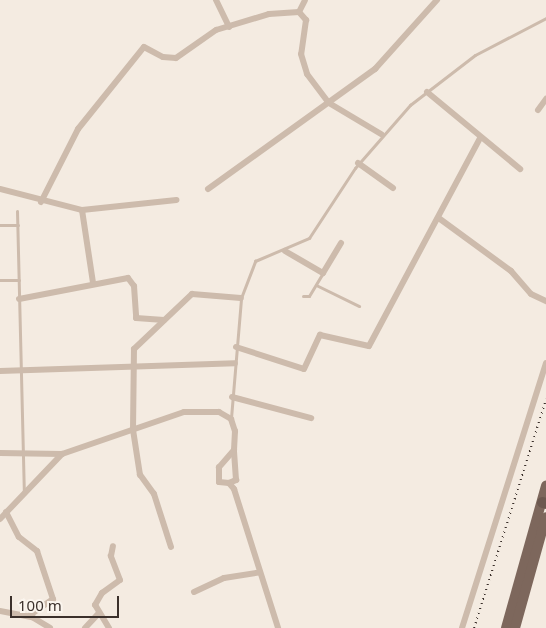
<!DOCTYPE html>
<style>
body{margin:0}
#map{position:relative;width:546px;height:628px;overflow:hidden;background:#f4ebe1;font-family:"Noto Sans",sans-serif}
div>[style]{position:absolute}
.service>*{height:3px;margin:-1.5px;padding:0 1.5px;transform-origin:1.5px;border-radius:1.5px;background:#cdbbac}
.minor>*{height:6px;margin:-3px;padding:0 3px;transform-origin:3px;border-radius:3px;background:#cdbbac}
.primary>*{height:10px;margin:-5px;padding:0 5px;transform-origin:5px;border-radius:5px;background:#7d675c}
.trunk>*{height:11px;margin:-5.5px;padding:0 5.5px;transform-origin:5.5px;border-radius:5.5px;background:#6c584f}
.rail>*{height:2px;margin-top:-1px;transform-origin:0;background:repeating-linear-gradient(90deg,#3b302b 0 1px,transparent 0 5px)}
span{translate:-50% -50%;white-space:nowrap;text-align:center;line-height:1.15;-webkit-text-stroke:4.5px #fbf5ee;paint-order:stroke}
.scale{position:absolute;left:10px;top:596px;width:109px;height:22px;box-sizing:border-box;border:2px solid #3b302b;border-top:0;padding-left:6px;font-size:15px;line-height:18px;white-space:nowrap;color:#3b302b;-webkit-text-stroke:4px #fbf5ee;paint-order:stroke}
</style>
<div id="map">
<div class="service">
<div style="left:17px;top:211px;width:281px;rotate:88.6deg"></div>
<div style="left:0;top:225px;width:18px"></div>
<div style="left:0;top:280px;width:19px"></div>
<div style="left:316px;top:285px;width:48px;rotate:26deg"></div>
<div style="left:303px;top:296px;width:6px"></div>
<div style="left:309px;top:296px;width:27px;rotate:-59deg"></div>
<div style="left:231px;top:418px;width:120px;rotate:-85.2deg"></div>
<div style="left:241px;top:298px;width:40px;rotate:-69deg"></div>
<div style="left:255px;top:261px;width:59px;rotate:-23.1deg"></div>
<div style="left:309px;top:238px;width:84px;rotate:-56.7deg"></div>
<div style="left:355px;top:168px;width:84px;rotate:-48.9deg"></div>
<div style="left:410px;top:105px;width:82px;rotate:-37.6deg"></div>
<div style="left:475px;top:55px;width:80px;rotate:-27.5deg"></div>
</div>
<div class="minor">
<div style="left:216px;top:0;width:30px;rotate:64deg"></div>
<div style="left:299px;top:12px;width:13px;rotate:-63deg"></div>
<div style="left:427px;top:92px;width:121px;rotate:39.6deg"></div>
<div style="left:538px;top:110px;width:14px;rotate:-54deg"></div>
<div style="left:358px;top:163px;width:43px;rotate:35.5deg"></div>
<div style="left:0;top:189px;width:85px;rotate:14.4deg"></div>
<div style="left:82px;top:210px;width:95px;rotate:-6.1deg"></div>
<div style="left:208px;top:189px;width:206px;rotate:-35.7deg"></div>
<div style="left:375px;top:69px;width:93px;rotate:-48.1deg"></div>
<div style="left:41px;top:202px;width:82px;rotate:-63.1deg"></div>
<div style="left:78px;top:129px;width:105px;rotate:-51.2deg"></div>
<div style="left:144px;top:47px;width:21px;rotate:28deg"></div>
<div style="left:163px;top:57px;width:13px;rotate:4deg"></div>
<div style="left:176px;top:58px;width:49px;rotate:-35deg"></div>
<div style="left:216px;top:30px;width:55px;rotate:-16.8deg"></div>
<div style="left:269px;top:14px;width:30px;rotate:-4deg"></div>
<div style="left:299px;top:12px;width:11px;rotate:49deg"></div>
<div style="left:306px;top:20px;width:34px;rotate:98deg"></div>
<div style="left:301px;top:54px;width:21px;rotate:73deg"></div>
<div style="left:307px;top:74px;width:36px;rotate:53deg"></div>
<div style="left:329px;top:103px;width:61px;rotate:30.8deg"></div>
<div style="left:82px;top:210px;width:74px;rotate:81.4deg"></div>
<div style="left:440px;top:219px;width:88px;rotate:36.2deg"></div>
<div style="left:511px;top:271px;width:30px;rotate:49deg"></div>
<div style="left:531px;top:294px;width:17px;rotate:25deg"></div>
<div style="left:285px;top:251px;width:44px;rotate:30.1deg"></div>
<div style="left:323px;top:273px;width:35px;rotate:-59deg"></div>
<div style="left:19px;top:299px;width:111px;rotate:-10.9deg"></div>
<div style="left:128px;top:278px;width:10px;rotate:53deg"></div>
<div style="left:134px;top:286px;width:32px;rotate:86deg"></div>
<div style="left:136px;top:318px;width:28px;rotate:4deg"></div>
<div style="left:236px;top:347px;width:71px;rotate:17.9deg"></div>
<div style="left:304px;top:369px;width:38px;rotate:-65deg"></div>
<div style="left:320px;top:335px;width:50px;rotate:12.7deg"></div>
<div style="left:369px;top:346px;width:236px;rotate:-61.9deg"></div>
<div style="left:0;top:371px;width:235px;rotate:-1.9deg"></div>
<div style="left:232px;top:397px;width:82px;rotate:14.9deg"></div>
<div style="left:0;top:453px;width:62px;rotate:0.9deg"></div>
<div style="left:229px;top:483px;width:8px;rotate:-23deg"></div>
<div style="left:236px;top:480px;width:30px;rotate:-94deg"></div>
<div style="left:6px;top:512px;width:28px;rotate:63deg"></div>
<div style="left:19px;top:537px;width:23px;rotate:38deg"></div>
<div style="left:37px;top:551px;width:51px;rotate:71.6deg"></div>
<div style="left:53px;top:599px;width:29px;rotate:145deg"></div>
<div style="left:0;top:519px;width:90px;rotate:-46.4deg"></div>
<div style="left:62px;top:454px;width:129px;rotate:-19deg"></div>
<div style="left:184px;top:412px;width:35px"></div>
<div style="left:219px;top:412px;width:14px;rotate:30deg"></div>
<div style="left:231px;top:419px;width:13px;rotate:72deg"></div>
<div style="left:235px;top:431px;width:19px;rotate:93deg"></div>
<div style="left:234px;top:450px;width:23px;rotate:131deg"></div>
<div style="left:219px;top:467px;width:15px;rotate:90deg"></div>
<div style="left:219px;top:482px;width:10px;rotate:6deg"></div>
<div style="left:229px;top:483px;width:8px;rotate:50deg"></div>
<div style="left:234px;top:489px;width:146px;rotate:72.4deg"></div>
<div style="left:171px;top:547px;width:56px;rotate:-107.8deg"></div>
<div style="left:154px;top:494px;width:24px;rotate:-126deg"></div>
<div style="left:140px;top:475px;width:46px;rotate:-98.8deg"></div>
<div style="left:133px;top:430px;width:81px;rotate:-89.3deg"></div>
<div style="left:134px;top:349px;width:80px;rotate:-43.5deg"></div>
<div style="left:192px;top:294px;width:49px;rotate:4.7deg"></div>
<div style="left:194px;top:592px;width:33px;rotate:-25deg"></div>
<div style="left:224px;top:578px;width:36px;rotate:-9deg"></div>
<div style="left:0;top:611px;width:33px;rotate:11deg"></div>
<div style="left:32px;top:617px;width:21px;rotate:31deg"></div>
<div style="left:85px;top:628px;width:19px;rotate:-47deg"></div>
<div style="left:109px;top:628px;width:27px;rotate:-121deg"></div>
<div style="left:95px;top:605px;width:14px;rotate:-60deg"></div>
<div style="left:102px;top:593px;width:22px;rotate:-36deg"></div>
<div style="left:120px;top:580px;width:26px;rotate:-111deg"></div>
<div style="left:111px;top:556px;width:10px;rotate:-79deg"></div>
<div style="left:462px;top:628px;width:278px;rotate:-72.4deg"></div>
</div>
<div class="primary">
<div style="left:506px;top:628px;width:148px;rotate:-74.3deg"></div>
<div style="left:515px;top:628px;width:115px;rotate:-74.4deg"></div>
</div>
<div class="trunk">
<div style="left:542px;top:502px;width:4px;rotate:14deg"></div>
</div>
<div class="rail">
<div style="left:474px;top:628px;width:240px;rotate:-72.5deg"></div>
</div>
<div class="scale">100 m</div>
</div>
